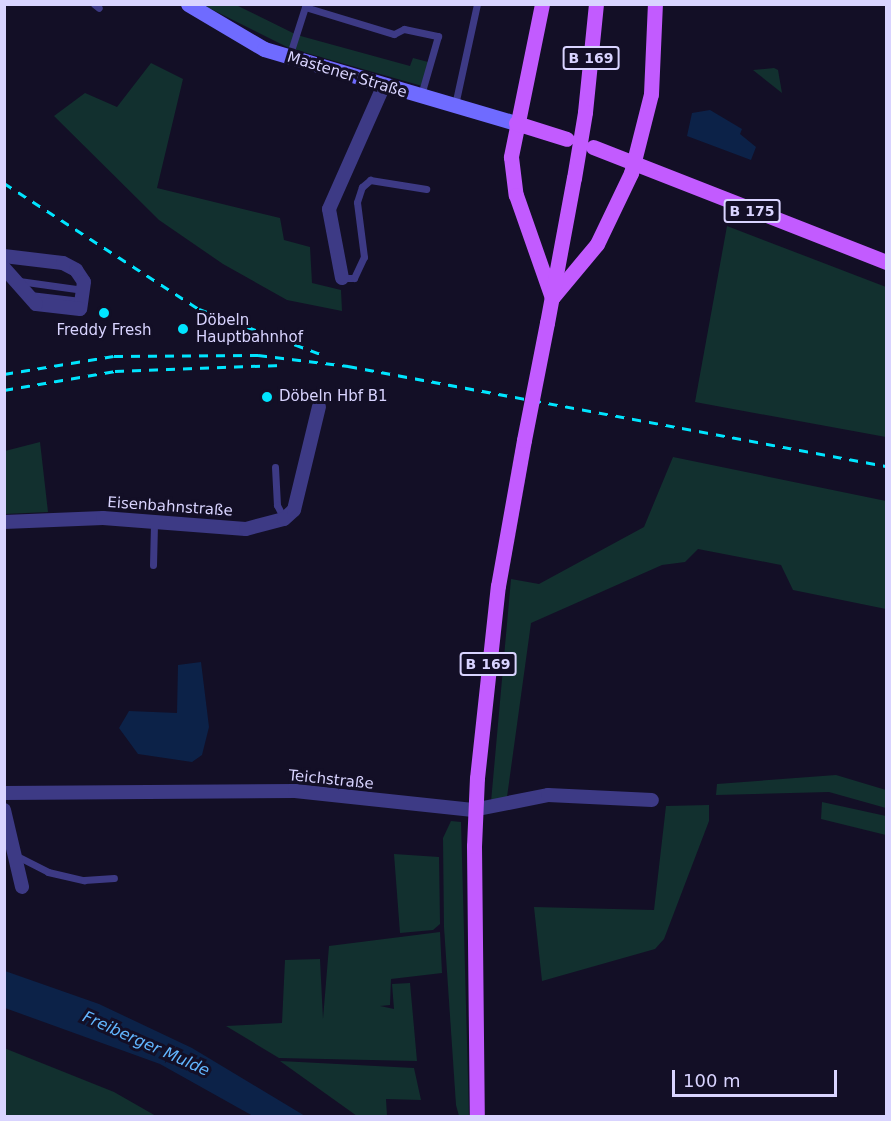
<!DOCTYPE html>
<meta charset="utf-8">
<style>
body{margin:0}
#map{position:relative;width:891px;height:1121px;overflow:hidden;background:#130f26;font-family:"DejaVu Sans",sans-serif}
div>[style]{position:absolute}
.green>*{inset:0;background:#12302f}
.water>*{inset:0;background:#0c2248}
.service>*{height:7px;margin:-3.5px;padding:0 3.5px;transform-origin:3.5px;border-radius:3.5px;background:#3d3a85}
.minor>*{height:14px;margin:-7px;padding:0 7px;transform-origin:7px;border-radius:7px;background:#3d3a85}
.secondary>*{height:15px;margin:-7.5px;padding:0 7.5px;transform-origin:7.5px;border-radius:7.5px;background:#6f6bff}
.primary>*{height:15px;margin:-7.5px;padding:0 7.5px;transform-origin:7.5px;border-radius:7.5px;background:#c25bff}
.rail>*{height:3px;margin-top:-1.5px;transform-origin:0;background:repeating-linear-gradient(90deg,#00e5ff 0 9px,transparent 0 17px)}
.primary-bridge>*{height:15px;margin:-7.5px;padding:0 7.5px;transform-origin:7.5px;border-radius:7.5px;background:#c25bff}
.dots>*{width:16px;height:16px;translate:-50% -50%;box-sizing:border-box;border:3px solid #130f26;border-radius:50%}
span{translate:-50% -50%;white-space:nowrap;text-align:center;line-height:1.15;-webkit-text-stroke:6px #130f26;paint-order:stroke}
.shield-label span{padding:2px 4px;background:#130f26;border:2px solid;border-radius:4px;-webkit-text-stroke-width:0}
.shield-label{font-size:14px;color:#d9d4ff;font-weight:700}
.street-label{font-size:15px;color:#d9d4ff}
.poi-label{font-size:15px;color:#d9d4ff}
.left{translate:0 -50%;text-align:left}
.water-label{font-size:16px;color:#62b6ff;font-style:italic}
.frame{position:absolute;inset:0;border:6px solid #d9d4ff;pointer-events:none}
.scale{position:absolute;left:672px;top:1070px;width:165px;height:27px;box-sizing:border-box;border:3px solid #d9d4ff;border-top:0;padding-left:8px;font-size:18px;line-height:21px;white-space:nowrap;color:#d9d4ff;-webkit-text-stroke:4px #130f26;paint-order:stroke}
</style>
<div id="map">
<div class="green">
<div style="clip-path:polygon(203px 5px,236px 5px,297px 35px,410px 66px,413px 58px,428px 62px,422px 86px,289px 48px)"></div>
<div style="clip-path:polygon(151px 63px,183px 79px,157px 188px,280px 218px,284px 240px,310px 247px,312px 283px,341px 290px,342px 311px,287px 300px,223px 264px,159px 220px,54px 116px,85px 93px,117px 107px)"></div>
<div style="clip-path:polygon(774px 68px,778px 70px,782px 93px,753px 70px)"></div>
<div style="clip-path:polygon(727px 226px,886px 287px,886px 437px,695px 402px)"></div>
<div style="clip-path:polygon(40px 442px,48px 512px,5px 514px,5px 451px)"></div>
<div style="clip-path:polygon(673px 457px,886px 501px,886px 609px,793px 590px,781px 565px,698px 549px,685px 562px,662px 565px,531px 623px,507px 797px,491px 802px,511px 579px,539px 584px,644px 527px)"></div>
<div style="clip-path:polygon(836px 775px,886px 790px,886px 808px,829px 792px,716px 795px,717px 784px)"></div>
<div style="clip-path:polygon(822px 802px,886px 816px,886px 835px,821px 819px)"></div>
<div style="clip-path:polygon(709px 805px,709px 821px,664px 939px,655px 949px,542px 981px,534px 907px,654px 910px,666px 806px)"></div>
<div style="clip-path:polygon(451px 821px,461px 822px,469px 1116px,459px 1116px,456px 1105px,444px 927px,443px 838px)"></div>
<div style="clip-path:polygon(394px 854px,439px 857px,440px 924px,433px 930px,400px 933px)"></div>
<div style="clip-path:polygon(440px 932px,442px 973px,391px 979px,390px 1005px,380px 1006px,394px 1009px,392px 984px,410px 983px,417px 1061px,279px 1058px,226px 1026px,282px 1023px,285px 960px,320px 959px,323px 1019px,329px 946px)"></div>
<div style="clip-path:polygon(4px 1048px,114px 1092px,156px 1116px,5px 1116px)"></div>
<div style="clip-path:polygon(280px 1061px,414px 1068px,421px 1100px,386px 1099px,387px 1116px,357px 1116px)"></div>
</div>
<div class="water">
<div style="clip-path:polygon(710px 110px,742px 129px,740px 134px,756px 147px,751px 160px,687px 136px,692px 113px)"></div>
<div style="clip-path:polygon(201px 662px,209px 727px,202px 755px,192px 762px,138px 754px,119px 728px,129px 711px,177px 713px,178px 665px)"></div>
<div style="clip-path:polygon(5px 971px,99px 1004px,192px 1048px,305px 1116px,253px 1116px,160px 1064px,5px 1008px)"></div>
</div>
<div class="service">
<div style="left:94px;top:4px;width:6px;rotate:39deg"></div>
<div style="left:289px;top:57px;width:52px;rotate:-72.3deg"></div>
<div style="left:305px;top:7px;width:93px;rotate:16.9deg"></div>
<div style="left:394px;top:34px;width:11px;rotate:-27deg"></div>
<div style="left:404px;top:29px;width:35px;rotate:12deg"></div>
<div style="left:438px;top:36px;width:61px;rotate:106.1deg"></div>
<div style="left:455px;top:105px;width:103px;rotate:-77.7deg"></div>
<div style="left:342px;top:278px;width:12px"></div>
<div style="left:354px;top:278px;width:23px;rotate:-65deg"></div>
<div style="left:364px;top:257px;width:55px;rotate:-97.3deg"></div>
<div style="left:357px;top:202px;width:16px;rotate:-72deg"></div>
<div style="left:362px;top:187px;width:11px;rotate:-41deg"></div>
<div style="left:370px;top:180px;width:57px;rotate:9.1deg"></div>
<div style="left:19px;top:281px;width:65px;rotate:8deg"></div>
<div style="left:30px;top:295px;width:51px;rotate:6.7deg"></div>
<div style="left:275px;top:467px;width:38px;rotate:87deg"></div>
<div style="left:277px;top:505px;width:16px;rotate:63deg"></div>
<div style="left:153px;top:565px;width:42px;rotate:-88.6deg"></div>
<div style="left:17px;top:856px;width:35px;rotate:27deg"></div>
<div style="left:48px;top:872px;width:37px;rotate:13deg"></div>
<div style="left:84px;top:880px;width:30px;rotate:-4deg"></div>
</div>
<div class="minor">
<div style="left:4px;top:256px;width:59px;rotate:6.8deg"></div>
<div style="left:63px;top:263px;width:15px;rotate:28deg"></div>
<div style="left:76px;top:270px;width:14px;rotate:56deg"></div>
<div style="left:84px;top:282px;width:27px;rotate:98deg"></div>
<div style="left:80px;top:309px;width:44px;rotate:-173.5deg"></div>
<div style="left:36px;top:304px;width:48px;rotate:-131.6deg"></div>
<div style="left:342px;top:278px;width:70px;rotate:-100.7deg"></div>
<div style="left:329px;top:209px;width:133px;rotate:-66.1deg"></div>
<div style="left:4px;top:522px;width:99px;rotate:-2.3deg"></div>
<div style="left:103px;top:518px;width:143px;rotate:4.4deg"></div>
<div style="left:246px;top:529px;width:39px;rotate:-15deg"></div>
<div style="left:284px;top:519px;width:13px;rotate:-42deg"></div>
<div style="left:294px;top:510px;width:106px;rotate:-76.4deg"></div>
<div style="left:4px;top:793px;width:291px;rotate:-0.4deg"></div>
<div style="left:295px;top:791px;width:179px;rotate:6.1deg"></div>
<div style="left:473px;top:810px;width:76px;rotate:-11.3deg"></div>
<div style="left:548px;top:795px;width:104px;rotate:2.8deg"></div>
<div style="left:4px;top:810px;width:79px;rotate:76.8deg"></div>
</div>
<div class="secondary">
<div style="left:188px;top:4px;width:88px;rotate:30.6deg"></div>
<div style="left:264px;top:49px;width:263px;rotate:16.4deg"></div>
</div>
<div class="primary">
<div style="left:542px;top:4px;width:156px;rotate:101.5deg"></div>
<div style="left:511px;top:157px;width:38px;rotate:83deg"></div>
<div style="left:516px;top:195px;width:109px;rotate:70.7deg"></div>
<div style="left:585px;top:112px;width:109px;rotate:-84.2deg"></div>
<div style="left:516px;top:123px;width:53px;rotate:17.4deg"></div>
<div style="left:593px;top:147px;width:315px;rotate:21.4deg"></div>
<div style="left:552px;top:298px;width:70px;rotate:-50.2deg"></div>
<div style="left:597px;top:244px;width:79px;rotate:-64.4deg"></div>
<div style="left:631px;top:173px;width:81px;rotate:-75.8deg"></div>
<div style="left:651px;top:94px;width:90px;rotate:-87.5deg"></div>
<div style="left:547px;top:323px;width:147px;rotate:-79.5deg"></div>
<div style="left:477px;top:778px;width:193px;rotate:-83.8deg"></div>
<div style="left:498px;top:586px;width:148px;rotate:-79.9deg"></div>
<div style="left:474px;top:846px;width:270px;rotate:89.4deg"></div>
</div>
<div class="rail">
<div style="left:4px;top:183px;width:232px;rotate:32.9deg"></div>
<div style="left:199px;top:309px;width:135px;rotate:20.3deg"></div>
<div style="left:4px;top:374px;width:111px;rotate:-9.3deg"></div>
<div style="left:114px;top:356px;width:144px;rotate:-0.4deg"></div>
<div style="left:258px;top:355px;width:91px;rotate:7deg"></div>
<div style="left:348px;top:366px;width:547px;rotate:10.53deg"></div>
<div style="left:4px;top:390px;width:113px;rotate:-9.7deg"></div>
<div style="left:115px;top:371px;width:167px;rotate:-2.1deg"></div>
</div>
<div class="primary-bridge">
<div style="left:574px;top:178px;width:67px;rotate:-80.5deg"></div>
<div style="left:524px;top:440px;width:119px;rotate:-78.9deg"></div>
<div style="left:474px;top:846px;width:68px;rotate:-87.5deg"></div>
</div>
<div class="dots">
<div style="left:104px;top:313px;background:#00e5ff"></div>
<div style="left:183px;top:329px;background:#00e5ff"></div>
<div style="left:267px;top:397px;background:#00e5ff"></div>
</div>
<div class="shield-label">
<span style="left:591px;top:58px">B 169</span>
<span style="left:752px;top:211px">B 175</span>
<span style="left:488px;top:664px">B 169</span>
</div>
<div class="street-label">
<span style="left:347px;top:75px;rotate:17deg">Mastener Straße</span>
<span style="left:170px;top:507px;rotate:4deg">Eisenbahnstraße</span>
<span style="left:331px;top:780px;rotate:6deg">Teichstraße</span>
</div>
<div class="poi-label">
<span class="left" style="left:196px;top:329px">Döbeln<br>Hauptbahnhof</span>
<span style="left:104px;top:331px">Freddy Fresh</span>
<span class="left" style="left:279px;top:397px">Döbeln Hbf B1</span>
</div>
<div class="water-label">
<span style="left:146px;top:1044px;rotate:24deg">Freiberger Mulde</span>
</div>
<div class="frame"></div>
<div class="scale">100 m</div>
</div>
